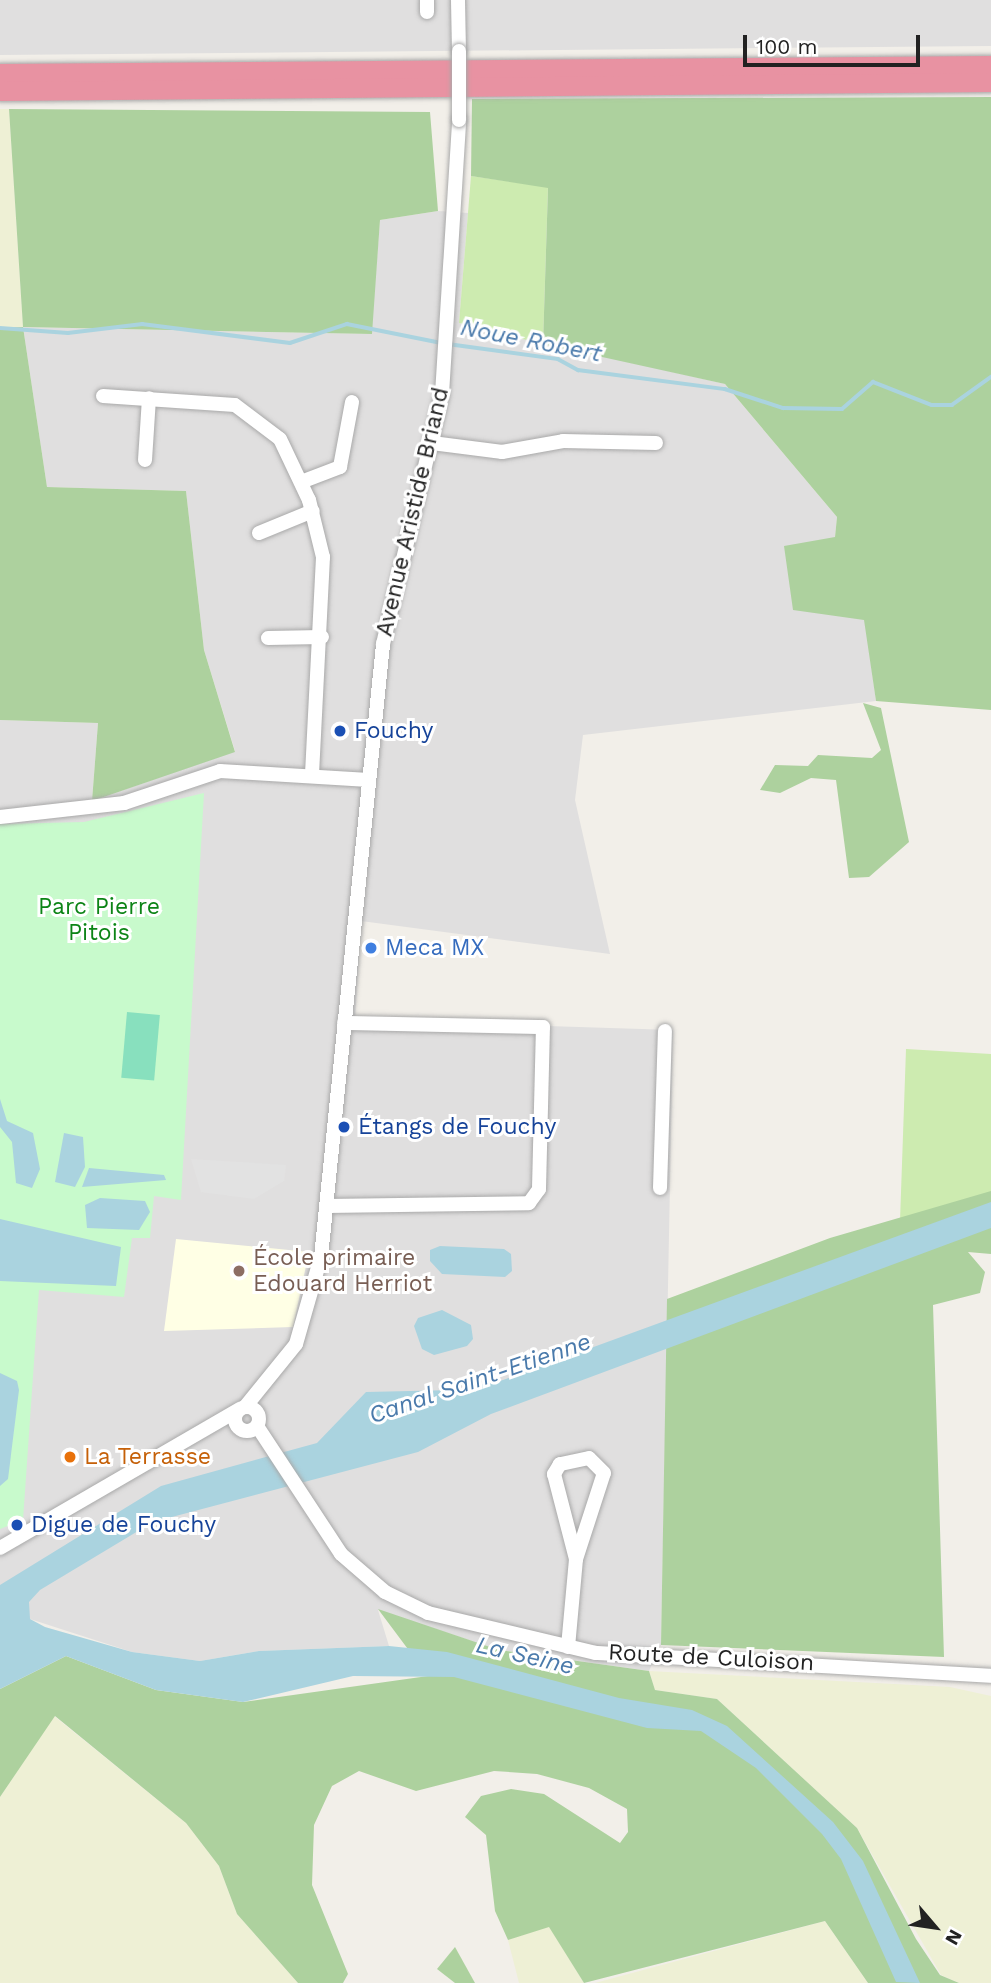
<!DOCTYPE html>
<meta charset="utf-8">
<style>
body{margin:0}
#map{position:relative;width:991px;height:1983px;overflow:hidden;background:#f2efe9;font-family:"Work Sans",sans-serif}
div>[style]{position:absolute}
.residential>*{inset:0;background:#e0dfdf}
.education>*{inset:0;background:#ffffe5}
.farmland>*{inset:0;background:#eef0d5}
.grass>*{inset:0;background:#cdebb0}
.forest>*{inset:0;background:#add19e}
.park>*{inset:0;background:#c8facc}
.pitch>*{inset:0;background:#88e0be;transform-origin:0 0}
.parking>*{inset:0;background:#e2e2e2}
.water>*{inset:0;background:#aad3df}
.stream>*{height:3.5px;margin:-1.75px;padding:0 1.75px;transform-origin:1.75px;border-radius:1.75px;background:#aad3df}
.roads{filter:drop-shadow(0 0 2px #a9a9a9) drop-shadow(0 0 2px #a9a9a9)}
.minor>*{height:14px;margin:-7px;padding:0 7px;transform-origin:7px;border-radius:7px;background:#fff}
.minor>.ring{margin:-7px;padding:0;box-sizing:content-box;background:none;border:14px solid #fff;border-radius:50%}
.highway>*{height:19px;margin:-9.5px;padding:0 9.5px;transform-origin:9.5px;border-radius:9.5px;background:#e892a2}
.bridges{filter:drop-shadow(0 0 2px #a9a9a9) drop-shadow(0 0 2px #a9a9a9)}
.minor-bridge>*{height:14px;margin:-7px;padding:0 7px;transform-origin:7px;border-radius:7px;background:#fff}
.dots>*{width:19px;height:19px;translate:-50% -50%;box-sizing:border-box;border:4px solid #fff;border-radius:50%}
span{translate:-50% -50%;white-space:nowrap;text-align:center;line-height:1.15;-webkit-text-stroke:6px #fff;paint-order:stroke}
.street-label{font-size:23px;color:#222}
.transit-label{font-size:23px;color:#164399}
.left{translate:0 -50%;text-align:left}
.park-label{font-size:23px;color:#0c8416}
.shop-label{font-size:23px;color:#366cbe}
.education-label{font-size:23px;color:#785e54}
.food-label{font-size:23px;color:#c56008}
.water-label{font-size:24px;color:#4a7aab;font-style:italic}
.north{position:absolute;left:900px;top:1892px;width:70px;height:70px;-webkit-text-stroke:5px #fff;paint-order:stroke;rotate:119deg;font-size:19px;font-weight:700;line-height:28px;text-align:center;color:#222}
.north::after{content:'';display:block;margin:auto;width:24px;height:32px;background:#222;clip-path:polygon(50% 0,100% 100%,50% 72%,0 100%)}
.scale{position:absolute;left:743px;top:35px;width:177px;height:32px;box-sizing:border-box;border:4px solid #222;border-top:0;padding-left:9px;font-size:21px;line-height:24px;white-space:nowrap;color:#222;-webkit-text-stroke:5px #fff;paint-order:stroke}
</style>
<div id="map">
<div class="residential">
<div style="clip-path:polygon(0 0,991px 0,991px 46px,0 55px)"></div>
<div style="clip-path:polygon(438px 211px,468px 213px,459px 323px,725px 384px,837px 517px,835px 537px,865px 620px,876px 701px,583px 735px,575px 800px,610px 954px,361px 921px,355px 1020px,673px 1030px,661px 1645px,649px 1671px,499px 1650px,378px 1610px,389px 1646px,259px 1651px,200px 1661px,132px 1652px,30px 1619px,0 1620px,0 720px,98px 723px,92px 801px,235px 751px,204px 650px,186px 491px,47px 487px,23px 327px,371px 334px,380px 220px)"></div>
</div>
<div class="education">
<div style="clip-path:polygon(176px 1239px,309px 1252px,293px 1327px,164px 1331px)"></div>
</div>
<div class="farmland">
<div style="clip-path:polygon(0 109px,9px 109px,23px 327px,0 328px)"></div>
<div style="clip-path:polygon(649px 1671px,950px 1687px,991px 1696px,991px 1983px,959px 1983px,941px 1975px,857px 1828px,717px 1699px,655px 1690px)"></div>
<div style="clip-path:polygon(54px 1716px,186px 1823px,219px 1866px,237px 1914px,298px 1983px,0 1983px,0 1797px)"></div>
<div style="clip-path:polygon(825px 1921px,868px 1983px,595px 1983px)"></div>
<div style="clip-path:polygon(549px 1926px,584px 1983px,519px 1983px,508px 1940px)"></div>
</div>
<div class="grass">
<div style="clip-path:polygon(471px 176px,548px 187px,543px 344px,459px 323px)"></div>
<div style="clip-path:polygon(906px 1049px,991px 1054px,991px 1192px,900px 1221px)"></div>
</div>
<div class="forest">
<div style="clip-path:polygon(991px 97px,991px 710px,876px 701px,864px 620px,793px 610px,784px 546px,835px 537px,837px 517px,725px 384px,543px 344px,548px 188px,471px 176px,472px 99px)"></div>
<div style="clip-path:polygon(9px 109px,430px 112px,438px 211px,380px 220px,372px 334px,23px 327px,47px 487px,186px 491px,204px 650px,235px 752px,92px 801px,98px 723px,0 720px,0 328px,23px 327px)"></div>
<div style="clip-path:polygon(863px 703px,881px 708px,909px 842px,869px 877px,849px 878px,836px 780px,811px 778px,780px 793px,760px 790px,775px 765px,808px 766px,818px 755px,872px 758px,881px 750px)"></div>
<div style="clip-path:polygon(991px 1191px,991px 1254px,968px 1252px,985px 1272px,980px 1293px,933px 1305px,944px 1657px,661px 1645px,667px 1299px,830px 1238px)"></div>
<div style="clip-path:polygon(378px 1609px,499px 1650px,649px 1671px,655px 1690px,717px 1699px,857px 1828px,916px 1939px,940px 1975px,959px 1983px,868px 1983px,825px 1921px,584px 1983px,549px 1927px,508px 1940px,495px 1911px,486px 1835px,465px 1817px,481px 1796px,511px 1789px,544px 1794px,620px 1843px,628px 1832px,627px 1809px,589px 1788px,537px 1774px,494px 1771px,416px 1791px,359px 1771px,332px 1786px,314px 1825px,312px 1885px,348px 1974px,343px 1983px,298px 1983px,237px 1914px,219px 1866px,186px 1823px,55px 1716px,0 1797px,0 1689px,66px 1656px,156px 1690px,243px 1702px,428px 1676px)"></div>
<div style="clip-path:polygon(455px 1947px,475px 1983px,455px 1983px,437px 1969px)"></div>
</div>
<div class="park">
<div style="clip-path:polygon(204px 793px,181px 1200px,154px 1196px,150px 1238px,132px 1238px,124px 1297px,39px 1290px,23px 1520px,0 1529px,0 824px,84px 822px)"></div>
</div>
<div class="pitch">
<div style="left:127px;top:1012px;width:33px;height:66px;rotate:5deg"></div>
</div>
<div class="parking">
<div style="clip-path:polygon(191px 1159px,286px 1165px,284px 1181px,254px 1199px,201px 1192px)"></div>
</div>
<div class="water">
<div style="clip-path:polygon(0 1099px,7px 1121px,33px 1133px,40px 1169px,32px 1188px,16px 1183px,12px 1142px,0 1127px)"></div>
<div style="clip-path:polygon(64px 1133px,83px 1137px,85px 1167px,75px 1187px,55px 1182px)"></div>
<div style="clip-path:polygon(89px 1168px,164px 1175px,166px 1180px,82px 1187px)"></div>
<div style="clip-path:polygon(100px 1198px,145px 1201px,150px 1212px,139px 1230px,87px 1228px,85px 1205px)"></div>
<div style="clip-path:polygon(991px 1202px,991px 1228px,491px 1414px,418px 1452px,153px 1522px,40px 1590px,29px 1602px,30px 1619px,45px 1627px,132px 1652px,200px 1661px,259px 1651px,389px 1646px,447px 1652px,619px 1698px,692px 1710px,727px 1726px,833px 1822px,863px 1861px,920px 1983px,896px 1982px,841px 1859px,822px 1834px,756px 1768px,701px 1731px,647px 1728px,454px 1677px,353px 1676px,243px 1702px,156px 1690px,66px 1656px,0 1689px,0 1585px,161px 1486px,317px 1443px,366px 1392px,455px 1390px,503px 1380px)"></div>
<div style="clip-path:polygon(0 1219px,121px 1247px,116px 1286px,0 1281px)"></div>
<div style="clip-path:polygon(440px 1246px,504px 1249px,511px 1254px,512px 1271px,505px 1277px,442px 1274px,430px 1261px,430px 1250px)"></div>
<div style="clip-path:polygon(442px 1310px,471px 1325px,473px 1339px,467px 1346px,434px 1355px,422px 1349px,414px 1326px,418px 1318px)"></div>
<div style="clip-path:polygon(0 1373px,17px 1381px,19px 1390px,8px 1479px,0 1486px)"></div>
</div>
<div class="stream">
<div style="left:0;top:328px;width:68px;rotate:4.2deg"></div>
<div style="left:68px;top:333px;width:75px;rotate:-6.9deg"></div>
<div style="left:142px;top:324px;width:149px;rotate:7.3deg"></div>
<div style="left:290px;top:343px;width:60px;rotate:-18.4deg"></div>
<div style="left:347px;top:324px;width:96px;rotate:11.4deg"></div>
<div style="left:448px;top:344px;width:111px;rotate:7.8deg"></div>
<div style="left:558px;top:359px;width:23px;rotate:29deg"></div>
<div style="left:578px;top:370px;width:148px;rotate:7.4deg"></div>
<div style="left:725px;top:389px;width:61px;rotate:18.1deg"></div>
<div style="left:783px;top:408px;width:59px;rotate:1deg"></div>
<div style="left:842px;top:409px;width:41px;rotate:-41.1deg"></div>
<div style="left:873px;top:382px;width:63px;rotate:21.3deg"></div>
<div style="left:932px;top:405px;width:20px"></div>
<div style="left:952px;top:405px;width:48px;rotate:-35.7deg"></div>
</div>
<div class="roads">
<div class="minor">
<div style="left:458px;top:0;width:51px;rotate:88.9deg"></div>
<div style="left:427px;top:12px;width:12px;rotate:-90deg"></div>
<div style="left:103px;top:396px;width:132px;rotate:3.9deg"></div>
<div style="left:235px;top:405px;width:56px;rotate:37.1deg"></div>
<div style="left:280px;top:439px;width:68px;rotate:64.6deg"></div>
<div style="left:309px;top:500px;width:59px;rotate:76.2deg"></div>
<div style="left:323px;top:557px;width:218px;rotate:92.9deg"></div>
<div style="left:432px;top:443px;width:71px;rotate:7.3deg"></div>
<div style="left:502px;top:452px;width:62px;rotate:-10.2deg"></div>
<div style="left:563px;top:441px;width:93px;rotate:1.2deg"></div>
<div style="left:145px;top:460px;width:62px;rotate:-86.3deg"></div>
<div style="left:301px;top:482px;width:42px;rotate:-21deg"></div>
<div style="left:340px;top:467px;width:66px;rotate:-79.5deg"></div>
<div style="left:259px;top:533px;width:58px;rotate:-22.2deg"></div>
<div style="left:268px;top:638px;width:54px;rotate:-1.1deg"></div>
<div style="left:0;top:817px;width:125px;rotate:-6.4deg"></div>
<div style="left:124px;top:803px;width:101px;rotate:-18.4deg"></div>
<div style="left:220px;top:771px;width:149px;rotate:3.5deg"></div>
<div style="left:660px;top:1188px;width:157px;rotate:-88.2deg"></div>
<div style="left:326px;top:1206px;width:203px;rotate:-0.8deg"></div>
<div style="left:529px;top:1203px;width:17px;rotate:-54deg"></div>
<div style="left:539px;top:1189px;width:162px;rotate:-88.6deg"></div>
<div style="left:543px;top:1027px;width:199px;rotate:-178.8deg"></div>
<div class="ring" style="left:235px;top:1407px;width:10px;height:10px"></div>
<div style="left:245px;top:1407px;width:81px;rotate:-51deg"></div>
<div style="left:296px;top:1344px;width:91px;rotate:-74deg"></div>
<div style="left:321px;top:1257px;width:616px;rotate:-84.22deg"></div>
<div style="left:383px;top:644px;width:257px;rotate:-76.7deg"></div>
<div style="left:442px;top:394px;width:275px;rotate:-86.4deg"></div>
<div style="left:257px;top:1426px;width:153px;rotate:56.7deg"></div>
<div style="left:341px;top:1554px;width:58px;rotate:40.8deg"></div>
<div style="left:385px;top:1592px;width:48px;rotate:26deg"></div>
<div style="left:428px;top:1613px;width:173px;rotate:13.4deg"></div>
<div style="left:596px;top:1653px;width:396px;rotate:3.3deg"></div>
<div style="left:0;top:1548px;width:277px;rotate:-30.1deg"></div>
<div style="left:568px;top:1647px;width:88px;rotate:-84.8deg"></div>
<div style="left:576px;top:1559px;width:90px;rotate:-72deg"></div>
<div style="left:604px;top:1473px;width:21px;rotate:-135deg"></div>
<div style="left:589px;top:1458px;width:30px;rotate:168deg"></div>
<div style="left:560px;top:1464px;width:12px;rotate:121deg"></div>
<div style="left:554px;top:1474px;width:88px;rotate:75.5deg"></div>
</div>
<div class="highway">
<div style="left:0;top:73px;width:991px;rotate:-0.46deg"></div>
<div style="left:0;top:91px;width:991px;rotate:-0.52deg"></div>
</div>
</div>
<div class="bridges">
<div class="minor-bridge">
<div style="left:459px;top:51px;width:69px;rotate:90deg"></div>
</div>
</div>
<div class="dots">
<div style="left:340px;top:731px;background:#1a4fb4"></div>
<div style="left:371px;top:948px;background:#3f7fe0"></div>
<div style="left:344px;top:1127px;background:#1a4fb4"></div>
<div style="left:239px;top:1271px;background:#8d6e63"></div>
<div style="left:70px;top:1457px;background:#e8710a"></div>
<div style="left:17px;top:1525px;background:#1a4fb4"></div>
</div>
<div class="street-label">
<span style="left:413px;top:512px;rotate:-77deg">Avenue Aristide Briand</span>
<span style="left:711px;top:1658px;rotate:3deg">Route de Culoison</span>
</div>
<div class="transit-label">
<span class="left" style="left:354px;top:731px">Fouchy</span>
<span class="left" style="left:358px;top:1127px">Étangs de Fouchy</span>
<span class="left" style="left:31px;top:1525px">Digue de Fouchy</span>
</div>
<div class="park-label">
<span style="left:99px;top:920px">Parc Pierre<br>Pitois</span>
</div>
<div class="shop-label">
<span class="left" style="left:385px;top:948px">Meca MX</span>
</div>
<div class="education-label">
<span class="left" style="left:253px;top:1271px">École primaire<br>Edouard Herriot</span>
</div>
<div class="food-label">
<span class="left" style="left:84px;top:1457px">La Terrasse</span>
</div>
<div class="water-label">
<span style="left:531px;top:341px;rotate:11deg">Noue Robert</span>
<span style="left:480px;top:1379px;rotate:-19deg">Canal Saint-Etienne</span>
<span style="left:525px;top:1656px;rotate:13deg">La Seine</span>
</div>
<div class="north">N</div>
<div class="scale">100 m</div>
</div>
